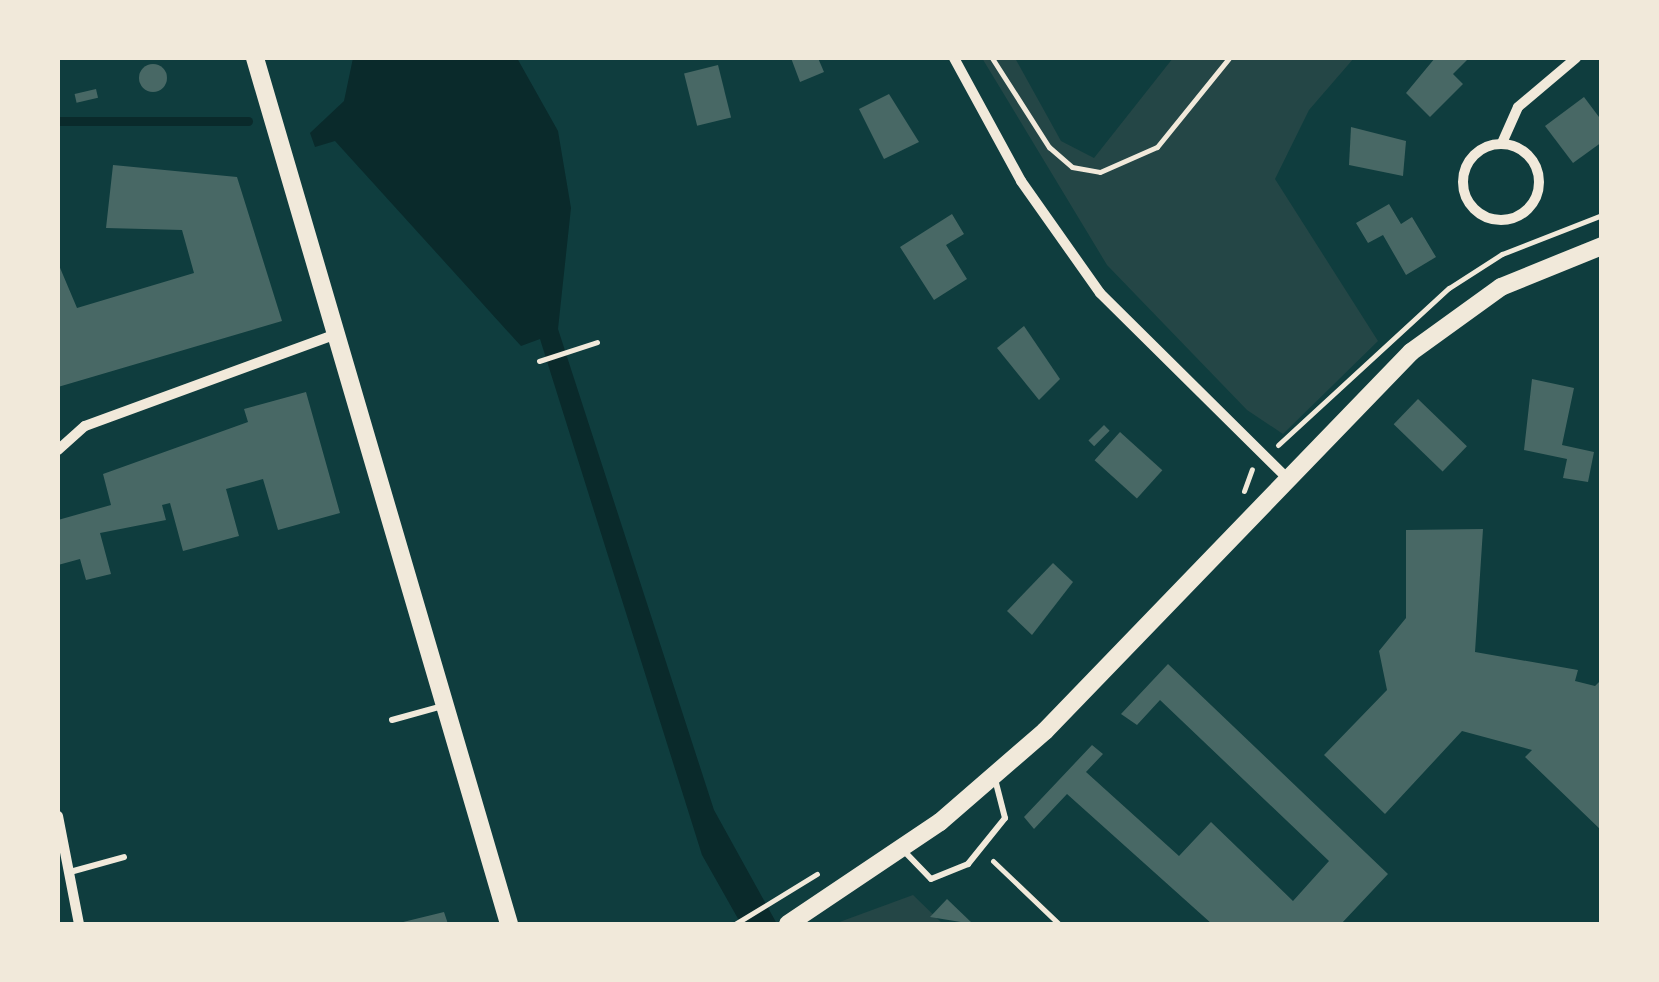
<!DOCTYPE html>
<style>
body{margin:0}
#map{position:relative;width:1659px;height:982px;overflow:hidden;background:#0f3d3e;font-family:"Alegreya Sans",sans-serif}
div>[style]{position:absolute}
.green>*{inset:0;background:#244646}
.water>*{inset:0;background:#0a2a2b}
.stream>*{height:9px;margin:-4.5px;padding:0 4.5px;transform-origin:4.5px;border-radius:4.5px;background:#0a2a2b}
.building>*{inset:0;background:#486865;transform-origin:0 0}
.round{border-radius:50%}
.path>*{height:5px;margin:-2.5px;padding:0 2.5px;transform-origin:2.5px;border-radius:2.5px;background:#f1e9da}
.service>*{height:6px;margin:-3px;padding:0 3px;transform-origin:3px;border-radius:3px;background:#f1e9da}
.minor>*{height:10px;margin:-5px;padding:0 5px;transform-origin:5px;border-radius:5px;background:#f1e9da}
.minor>.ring{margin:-5px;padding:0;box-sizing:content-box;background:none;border:10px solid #f1e9da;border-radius:50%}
.secondary>*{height:18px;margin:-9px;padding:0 9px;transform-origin:9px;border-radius:9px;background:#f1e9da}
span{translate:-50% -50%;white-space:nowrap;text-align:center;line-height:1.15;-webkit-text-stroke:10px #f1e9da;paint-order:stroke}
.frame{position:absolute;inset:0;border:60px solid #f1e9da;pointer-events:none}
</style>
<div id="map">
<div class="green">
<div style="clip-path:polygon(982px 58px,1015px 58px,1061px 141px,1094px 158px,1173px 58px,1354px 58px,1309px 110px,1275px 179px,1378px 341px,1283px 434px,1247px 410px,1107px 265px)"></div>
<div style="clip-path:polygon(913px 895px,943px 924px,834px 924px)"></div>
</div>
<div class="water">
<div style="clip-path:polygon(353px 58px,517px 58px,558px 131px,571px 208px,558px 329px,714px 810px,777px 924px,741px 924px,702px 855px,540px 339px,521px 346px,335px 141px,315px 147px,310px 133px,344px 101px)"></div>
</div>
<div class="stream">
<div style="left:58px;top:121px;width:190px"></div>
</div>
<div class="building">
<div style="clip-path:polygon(791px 58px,818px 58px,824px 72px,800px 82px)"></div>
<div style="clip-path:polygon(1435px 58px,1469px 58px,1453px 74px,1463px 84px,1430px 117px,1406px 93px)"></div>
<div class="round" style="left:139px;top:64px;width:28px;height:28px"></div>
<div style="left:718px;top:65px;width:54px;height:35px;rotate:76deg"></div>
<div style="left:96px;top:89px;width:9px;height:22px;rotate:77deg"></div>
<div style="clip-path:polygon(889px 94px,919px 142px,884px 159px,859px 109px)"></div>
<div style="clip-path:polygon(1584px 97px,1602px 121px,1602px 142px,1573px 163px,1545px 126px)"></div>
<div style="clip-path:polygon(1351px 127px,1406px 141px,1403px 176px,1349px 165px)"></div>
<div style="clip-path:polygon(113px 165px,237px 177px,282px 321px,58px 387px,58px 263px,77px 308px,194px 273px,182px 230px,106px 228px)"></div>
<div style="clip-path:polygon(1389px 204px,1401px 224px,1412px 217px,1436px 257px,1406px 275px,1383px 235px,1368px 243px,1356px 223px)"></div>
<div style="clip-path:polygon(952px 214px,964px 234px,946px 245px,967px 279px,934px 300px,900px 247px)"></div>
<div style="clip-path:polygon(1024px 326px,1060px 379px,1039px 400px,997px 348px)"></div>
<div style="clip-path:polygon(1532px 379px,1574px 388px,1562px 445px,1594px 452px,1588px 482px,1563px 478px,1567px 459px,1524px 450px)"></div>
<div style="clip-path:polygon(306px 392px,340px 513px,278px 530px,263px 479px,226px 489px,239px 536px,183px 551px,170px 503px,162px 505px,166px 520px,100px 533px,111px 574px,86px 580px,80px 559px,58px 565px,58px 520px,111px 505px,103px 474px,248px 422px,244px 409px)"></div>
<div style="left:1418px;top:399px;width:68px;height:35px;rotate:44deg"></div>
<div style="left:1104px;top:425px;width:8px;height:22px;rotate:45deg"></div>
<div style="left:1120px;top:432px;width:57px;height:38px;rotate:42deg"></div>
<div style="clip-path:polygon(1483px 529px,1475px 652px,1578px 670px,1575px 681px,1595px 686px,1602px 679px,1602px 831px,1525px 757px,1532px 750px,1462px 731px,1385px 814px,1324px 755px,1387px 690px,1379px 651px,1406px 618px,1406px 530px)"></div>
<div style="clip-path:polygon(1053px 563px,1073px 582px,1032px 635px,1007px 611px)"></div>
<div style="clip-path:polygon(1168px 664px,1388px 874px,1341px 924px,1212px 924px,1067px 794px,1034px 829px,1024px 817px,1092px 745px,1103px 754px,1086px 772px,1179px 856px,1211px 822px,1293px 901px,1329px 861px,1160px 700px,1137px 725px,1121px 714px)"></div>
<div style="clip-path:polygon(947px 899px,973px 924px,930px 917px)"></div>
<div style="clip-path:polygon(444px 912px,448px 924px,399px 924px,399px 923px)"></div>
</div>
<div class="path">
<div style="left:992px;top:58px;width:106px;rotate:57.4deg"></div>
<div style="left:1049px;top:147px;width:30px;rotate:41deg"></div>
<div style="left:1072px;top:167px;width:28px;rotate:10deg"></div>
<div style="left:1100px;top:172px;width:62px;rotate:-23.7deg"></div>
<div style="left:1157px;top:147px;width:114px;rotate:-51deg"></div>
<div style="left:539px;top:361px;width:61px;rotate:-18.1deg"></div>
<div style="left:1278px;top:445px;width:232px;rotate:-42.6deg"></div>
<div style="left:1449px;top:288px;width:63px;rotate:-32.7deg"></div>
<div style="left:1502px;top:254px;width:107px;rotate:-21.3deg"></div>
<div style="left:1244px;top:491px;width:23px;rotate:-70deg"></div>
<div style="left:993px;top:861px;width:91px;rotate:43.7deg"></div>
<div style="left:735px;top:924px;width:96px;rotate:-31.4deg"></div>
</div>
<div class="service">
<div style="left:392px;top:720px;width:53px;rotate:-15.4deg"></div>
<div style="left:903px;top:850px;width:40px;rotate:46deg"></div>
<div style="left:931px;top:879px;width:40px;rotate:-22deg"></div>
<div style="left:968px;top:864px;width:59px;rotate:-51.2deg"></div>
<div style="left:1005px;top:818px;width:40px;rotate:-104.4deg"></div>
<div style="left:70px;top:872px;width:56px;rotate:-15.5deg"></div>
</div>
<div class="minor">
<div style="left:954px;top:58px;width:140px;rotate:61.4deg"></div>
<div style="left:1021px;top:181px;width:137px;rotate:54.8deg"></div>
<div style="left:1100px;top:293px;width:262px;rotate:44.7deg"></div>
<div style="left:1502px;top:143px;width:39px;rotate:-66deg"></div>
<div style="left:1518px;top:107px;width:76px;rotate:-40.2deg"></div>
<div class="ring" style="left:1463px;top:144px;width:66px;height:66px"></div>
<div style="left:58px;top:450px;width:36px;rotate:-42deg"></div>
<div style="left:85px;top:426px;width:267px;rotate:-20.1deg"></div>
<div style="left:58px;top:816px;width:110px;rotate:79deg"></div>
</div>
<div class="secondary">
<div style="left:255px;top:58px;width:902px;rotate:73.65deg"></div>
<div style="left:788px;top:924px;width:183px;rotate:-33.9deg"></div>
<div style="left:940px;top:822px;width:139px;rotate:-40.9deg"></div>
<div style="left:1045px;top:731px;width:527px;rotate:-46deg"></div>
<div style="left:1411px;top:352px;width:111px;rotate:-35.8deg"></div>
<div style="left:1501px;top:287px;width:109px;rotate:-22.1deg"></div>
</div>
<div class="frame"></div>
</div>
